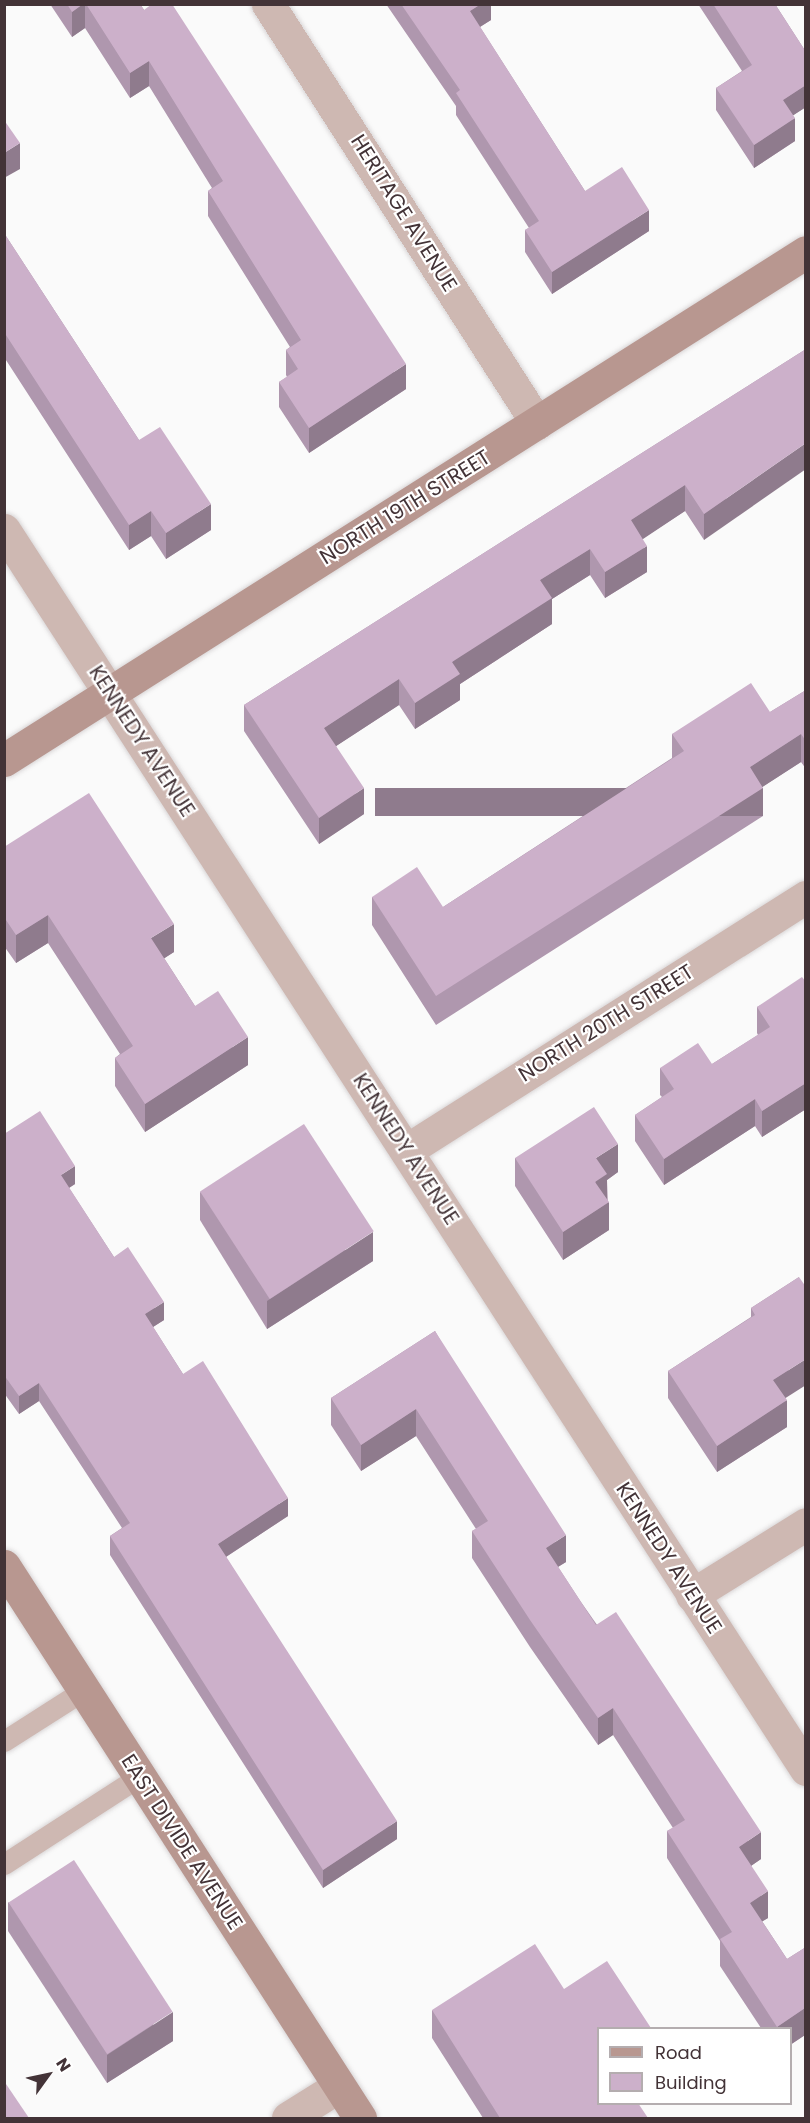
<!DOCTYPE html>
<style>
body{margin:0}
#map{position:relative;width:810px;height:2123px;overflow:hidden;background:#fafafa;font-family:Poppins,sans-serif}
div>[style]{position:absolute}
.roads{filter:drop-shadow(0 0 2px #d9d6d7) drop-shadow(0 0 2px #d9d6d7)}
.lane>*{height:21px;margin:-10.5px;padding:0 10.5px;transform-origin:10.5px;border-radius:10.5px;background:#ceb8b2}
.street>*{height:33px;margin:-16.5px;padding:0 16.5px;transform-origin:16.5px;border-radius:16.5px;background:#ceb8b2}
.secondary>*{height:33px;margin:-16.5px;padding:0 16.5px;transform-origin:16.5px;border-radius:16.5px;background:#b89790}
.wall>*{inset:0;background:#af97ae}
.shaded-wall>*{inset:0;background:#8f7b8d;transform-origin:0 0}
.building>*{inset:0;background:#ccb0ca;transform-origin:0 0}
span{translate:-50% -50%;white-space:nowrap;text-align:center;line-height:1.15;-webkit-text-stroke:4.5px #fff;paint-order:stroke}
.street-label{font-size:21px;color:#433337}
.frame{position:absolute;inset:0;border:6px solid #433337;pointer-events:none}
.legend{position:absolute;left:597px;top:2027px;width:195px;height:78px;box-sizing:border-box;background:#fff;border:2px solid #b4adaf;margin:0;padding:8px 10px;list-style:none;font-size:18px;color:#433337}
.legend li{display:flex;align-items:center;gap:12px;height:30px}
.legend b{width:30px;border:2px solid #b4adaf}
.north{position:absolute;left:18px;top:2045px;width:60px;height:60px;-webkit-text-stroke:4px #fff;paint-order:stroke;rotate:57deg;font-size:16px;font-weight:700;line-height:24px;text-align:center;color:#433337}
.north::after{content:'';display:block;margin:auto;width:21px;height:27px;background:#433337;clip-path:polygon(50% 0,100% 100%,50% 72%,0 100%)}
</style>
<div id="map">
<div class="roads">
<div class="lane">
<div style="left:4px;top:1741px;width:95px;rotate:-32.5deg"></div>
<div style="left:4px;top:1864px;width:162px;rotate:-32.9deg"></div>
</div>
<div class="street">
<div style="left:268px;top:4px;width:498px;rotate:57.3deg"></div>
<div style="left:4px;top:530px;width:1476px;rotate:57.09deg"></div>
<div style="left:407px;top:1150px;width:472px;rotate:-32.4deg"></div>
<div style="left:692px;top:1595px;width:134px;rotate:-31.9deg"></div>
<div style="left:288px;top:2118px;width:60px;rotate:-32.1deg"></div>
</div>
<div class="secondary">
<div style="left:4px;top:760px;width:949px;rotate:-32.35deg"></div>
<div style="left:4px;top:1566px;width:657px;rotate:57.18deg"></div>
</div>
</div>
<div class="wall">
<div style="clip-path:polygon(50px 4px,140px 4px,406px 389px,309px 453px,279px 407px,279px 382px,287px 377px,286px 375px,286px 350px,290px 347px,208px 216px,208px 191px,212px 188px,149px 86px,130px 98px,85px 28px,72px 37px)"></div>
<div style="clip-path:polygon(386px 4px,491px 4px,491px 20px,480px 27px,585px 191px,649px 231px,552px 294px,525px 252px,525px 230px,529px 228px,456px 115px,456px 106px)"></div>
<div style="clip-path:polygon(698px 4px,775px 4px,806px 52px,806px 107px,793px 115px,795px 141px,754px 168px,716px 110px,716px 88px,742px 71px)"></div>
<div style="clip-path:polygon(4px 233px,139px 440px,211px 530px,166px 559px,151px 536px,129px 550px,4px 357px)"></div>
<div style="clip-path:polygon(806px 349px,704px 540px,685px 511px,642px 539px,647px 572px,605px 598px,590px 575px,552px 599px,552px 624px,460px 684px,460px 700px,415px 729px,399px 705px,336px 746px,364px 814px,319px 844px,244px 731px,244px 705px)"></div>
<div style="clip-path:polygon(806px 690px,806px 769px,801px 762px,762px 787px,763px 816px,436px 1025px,372px 925px,372px 897px,443px 907px,672px 758px,672px 734px,770px 712px)"></div>
<div style="clip-path:polygon(4px 847px,174px 952px,164px 958px,195px 1006px,248px 1065px,145px 1132px,115px 1086px,115px 1058px,120px 1054px,48px 943px,16px 963px,4px 946px)"></div>
<div style="clip-path:polygon(806px 982px,806px 1109px,762px 1137px,755px 1126px,664px 1185px,635px 1141px,635px 1115px,662px 1097px,660px 1095px,660px 1068px,712px 1064px,758px 1035px,757px 1033px,757px 1007px)"></div>
<div style="clip-path:polygon(4px 1134px,75px 1184px,69px 1188px,114px 1257px,164px 1320px,153px 1327px,183px 1374px,288px 1516px,226px 1557px,397px 1839px,323px 1888px,110px 1555px,110px 1536px,122px 1528px,39px 1401px,19px 1414px,4px 1393px)"></div>
<div style="clip-path:polygon(515px 1158px,618px 1172px,607px 1180px,609px 1230px,563px 1260px,515px 1186px)"></div>
<div style="clip-path:polygon(200px 1192px,373px 1261px,267px 1329px,200px 1220px)"></div>
<div style="clip-path:polygon(799px 1277px,785px 1398px,787px 1427px,717px 1472px,668px 1398px,668px 1371px,751px 1317px,751px 1308px)"></div>
<div style="clip-path:polygon(435px 1331px,566px 1562px,558px 1567px,581px 1602px,761px 1859px,751px 1866px,768px 1918px,762px 1921px,787px 1959px,806px 1947px,806px 2036px,805px 2035px,790px 2045px,790px 2028px,761px 2028px,720px 1966px,720px 1941px,667px 1858px,667px 1831px,673px 1828px,613px 1735px,598px 1745px,530px 1647px,472px 1558px,472px 1531px,476px 1529px,416px 1436px,361px 1471px,331px 1425px,331px 1398px)"></div>
<div style="clip-path:polygon(8px 1902px,173px 2041px,107px 2083px,8px 1931px)"></div>
<div style="clip-path:polygon(432px 2010px,598px 2103px,648px 2118px,483px 2118px,432px 2038px)"></div>
</div>
<div class="shaded-wall">
<div style="clip-path:polygon(83px 4px,85px 4px,85px 28px,72px 37px,72px 12px)"></div>
<div style="clip-path:polygon(481px 4px,491px 4px,491px 20px,470px 33px,470px 11px)"></div>
<div style="clip-path:polygon(149px 61px,149px 86px,130px 98px,130px 73px)"></div>
<div style="clip-path:polygon(806px 85px,806px 107px,783px 122px,783px 100px)"></div>
<div style="clip-path:polygon(795px 118px,795px 141px,754px 168px,754px 145px)"></div>
<div style="clip-path:polygon(20px 143px,20px 169px,4px 178px,4px 153px)"></div>
<div style="clip-path:polygon(649px 210px,649px 231px,552px 294px,552px 272px)"></div>
<div style="clip-path:polygon(406px 364px,406px 389px,309px 453px,309px 428px)"></div>
<div style="clip-path:polygon(806px 443px,806px 469px,704px 540px,704px 514px)"></div>
<div style="clip-path:polygon(685px 485px,685px 511px,631px 547px,631px 520px)"></div>
<div style="clip-path:polygon(211px 504px,211px 530px,166px 559px,166px 533px)"></div>
<div style="clip-path:polygon(151px 511px,151px 536px,129px 550px,129px 525px)"></div>
<div style="clip-path:polygon(647px 546px,647px 572px,605px 598px,605px 572px)"></div>
<div style="clip-path:polygon(590px 549px,590px 575px,552px 599px,552px 624px,460px 684px,460px 700px,415px 729px,415px 703px,452px 662px,540px 580px)"></div>
<div style="clip-path:polygon(399px 679px,399px 705px,324px 754px,324px 728px)"></div>
<div style="clip-path:polygon(801px 734px,801px 762px,750px 795px,750px 767px)"></div>
<div style="clip-path:polygon(364px 788px,364px 814px,319px 844px,319px 818px)"></div>
<div style="left:763px;top:788px;width:28px;height:388px;rotate:90deg"></div>
<div style="clip-path:polygon(48px 915px,48px 943px,16px 963px,16px 935px)"></div>
<div style="clip-path:polygon(174px 924px,174px 952px,151px 967px,151px 938px)"></div>
<div style="clip-path:polygon(248px 1037px,248px 1065px,145px 1132px,145px 1104px)"></div>
<div style="clip-path:polygon(806px 1083px,806px 1109px,762px 1137px,762px 1111px)"></div>
<div style="clip-path:polygon(755px 1099px,755px 1126px,664px 1185px,664px 1159px)"></div>
<div style="clip-path:polygon(618px 1144px,618px 1172px,607px 1180px,607px 1203px,595px 1210px,596px 1158px)"></div>
<div style="clip-path:polygon(75px 1166px,75px 1184px,61px 1193px,61px 1175px)"></div>
<div style="clip-path:polygon(609px 1202px,609px 1230px,563px 1260px,563px 1232px)"></div>
<div style="clip-path:polygon(373px 1232px,373px 1261px,267px 1329px,267px 1301px)"></div>
<div style="clip-path:polygon(164px 1302px,164px 1320px,145px 1332px,145px 1314px)"></div>
<div style="clip-path:polygon(806px 1359px,806px 1385px,773px 1406px,773px 1380px)"></div>
<div style="clip-path:polygon(39px 1383px,39px 1401px,19px 1414px,19px 1396px)"></div>
<div style="clip-path:polygon(787px 1400px,787px 1427px,717px 1472px,717px 1446px)"></div>
<div style="clip-path:polygon(416px 1409px,416px 1436px,361px 1471px,361px 1445px)"></div>
<div style="clip-path:polygon(288px 1498px,288px 1516px,218px 1562px,218px 1544px)"></div>
<div style="clip-path:polygon(566px 1535px,566px 1562px,546px 1574px,546px 1548px)"></div>
<div style="clip-path:polygon(613px 1708px,613px 1735px,598px 1745px,598px 1718px)"></div>
<div style="clip-path:polygon(397px 1821px,397px 1839px,323px 1888px,323px 1870px)"></div>
<div style="clip-path:polygon(761px 1832px,761px 1859px,739px 1874px,739px 1847px)"></div>
<div style="clip-path:polygon(768px 1891px,768px 1918px,750px 1929px,750px 1903px)"></div>
<div style="clip-path:polygon(805px 2008px,805px 2035px,790px 2045px,790px 2028px,777px 2028px,777px 2027px)"></div>
<div style="clip-path:polygon(173px 2012px,173px 2041px,107px 2083px,107px 2055px)"></div>
</div>
<div class="building">
<div style="clip-path:polygon(67px 4px,83px 4px,72px 12px)"></div>
<div style="clip-path:polygon(86px 4px,140px 4px,144px 10px,152px 4px,172px 4px,406px 364px,309px 428px,279px 382px,298px 369px,286px 350px,301px 340px,208px 191px,223px 181px,149px 61px,130px 73px)"></div>
<div style="clip-path:polygon(401px 4px,481px 4px,470px 11px,585px 191px,622px 167px,649px 210px,552px 272px,525px 230px,539px 221px,456px 93px,460px 90px)"></div>
<div style="clip-path:polygon(713px 4px,775px 4px,806px 52px,806px 85px,783px 100px,795px 118px,754px 145px,716px 88px,752px 65px)"></div>
<div style="clip-path:polygon(4px 120px,20px 143px,4px 153px)"></div>
<div style="clip-path:polygon(4px 233px,139px 440px,160px 427px,211px 504px,166px 533px,151px 511px,129px 525px,4px 332px)"></div>
<div style="clip-path:polygon(806px 349px,806px 443px,704px 514px,685px 485px,631px 520px,647px 546px,605px 572px,590px 549px,540px 580px,552px 598px,452px 662px,460px 674px,415px 703px,399px 679px,324px 728px,364px 788px,319px 818px,244px 705px)"></div>
<div style="clip-path:polygon(751px 683px,770px 712px,806px 690px,806px 741px,801px 734px,750px 767px,763px 788px,436px 996px,372px 897px,417px 867px,443px 907px,684px 751px,672px 734px)"></div>
<div style="clip-path:polygon(89px 793px,174px 924px,151px 938px,195px 1006px,218px 991px,248px 1037px,145px 1104px,115px 1058px,133px 1046px,48px 915px,16px 935px,4px 917px,4px 847px)"></div>
<div style="clip-path:polygon(802px 977px,806px 982px,806px 1083px,762px 1111px,755px 1099px,664px 1159px,635px 1115px,674px 1089px,660px 1068px,698px 1043px,712px 1064px,770px 1027px,757px 1007px)"></div>
<div style="clip-path:polygon(594px 1107px,618px 1144px,596px 1158px,607px 1174px,595px 1182px,609px 1202px,563px 1232px,515px 1158px)"></div>
<div style="clip-path:polygon(40px 1111px,75px 1166px,61px 1175px,114px 1257px,128px 1247px,164px 1302px,145px 1314px,183px 1374px,203px 1361px,288px 1498px,218px 1544px,397px 1821px,323px 1870px,110px 1536px,130px 1523px,39px 1383px,19px 1396px,4px 1375px,4px 1134px)"></div>
<div style="left:304px;top:1124px;width:128px;height:124px;rotate:57deg"></div>
<div style="clip-path:polygon(799px 1277px,806px 1287px,806px 1359px,773px 1380px,787px 1400px,717px 1446px,668px 1371px,755px 1315px,751px 1308px)"></div>
<div style="clip-path:polygon(435px 1331px,566px 1535px,546px 1548px,581px 1602px,596px 1625px,616px 1612px,761px 1832px,739px 1847px,768px 1891px,750px 1903px,787px 1959px,806px 1947px,806px 2009px,805px 2008px,777px 2027px,720px 1939px,732px 1932px,667px 1831px,685px 1820px,613px 1708px,598px 1718px,530px 1620px,472px 1531px,488px 1521px,416px 1409px,361px 1445px,331px 1398px)"></div>
<div style="left:74px;top:1860px;width:181px;height:78px;rotate:57deg"></div>
<div style="clip-path:polygon(535px 1944px,564px 1989px,607px 1961px,651px 2028px,598px 2028px,598px 2103px,638px 2103px,648px 2118px,500px 2118px,432px 2010px)"></div>
<div style="clip-path:polygon(4px 2081px,29px 2118px,4px 2118px)"></div>
</div>
<div class="street-label">
<span style="left:404px;top:213px;rotate:58deg">HERITAGE AVENUE</span>
<span style="left:405px;top:507px;rotate:-32deg">NORTH 19TH STREET</span>
<span style="left:142px;top:741px;rotate:57deg">KENNEDY AVENUE</span>
<span style="left:606px;top:1023px;rotate:-32deg">NORTH 20TH STREET</span>
<span style="left:406px;top:1149px;rotate:57deg">KENNEDY AVENUE</span>
<span style="left:669px;top:1558px;rotate:57deg">KENNEDY AVENUE</span>
<span style="left:182px;top:1842px;rotate:57deg">EAST DIVIDE AVENUE</span>
</div>
<div class="frame"></div>
<ul class="legend">
<li><b style="height:8px;background:#b89790"></b>Road</li>
<li><b style="height:16px;background:#ccb0ca"></b>Building</li>
</ul>
<div class="north">N</div>
</div>
